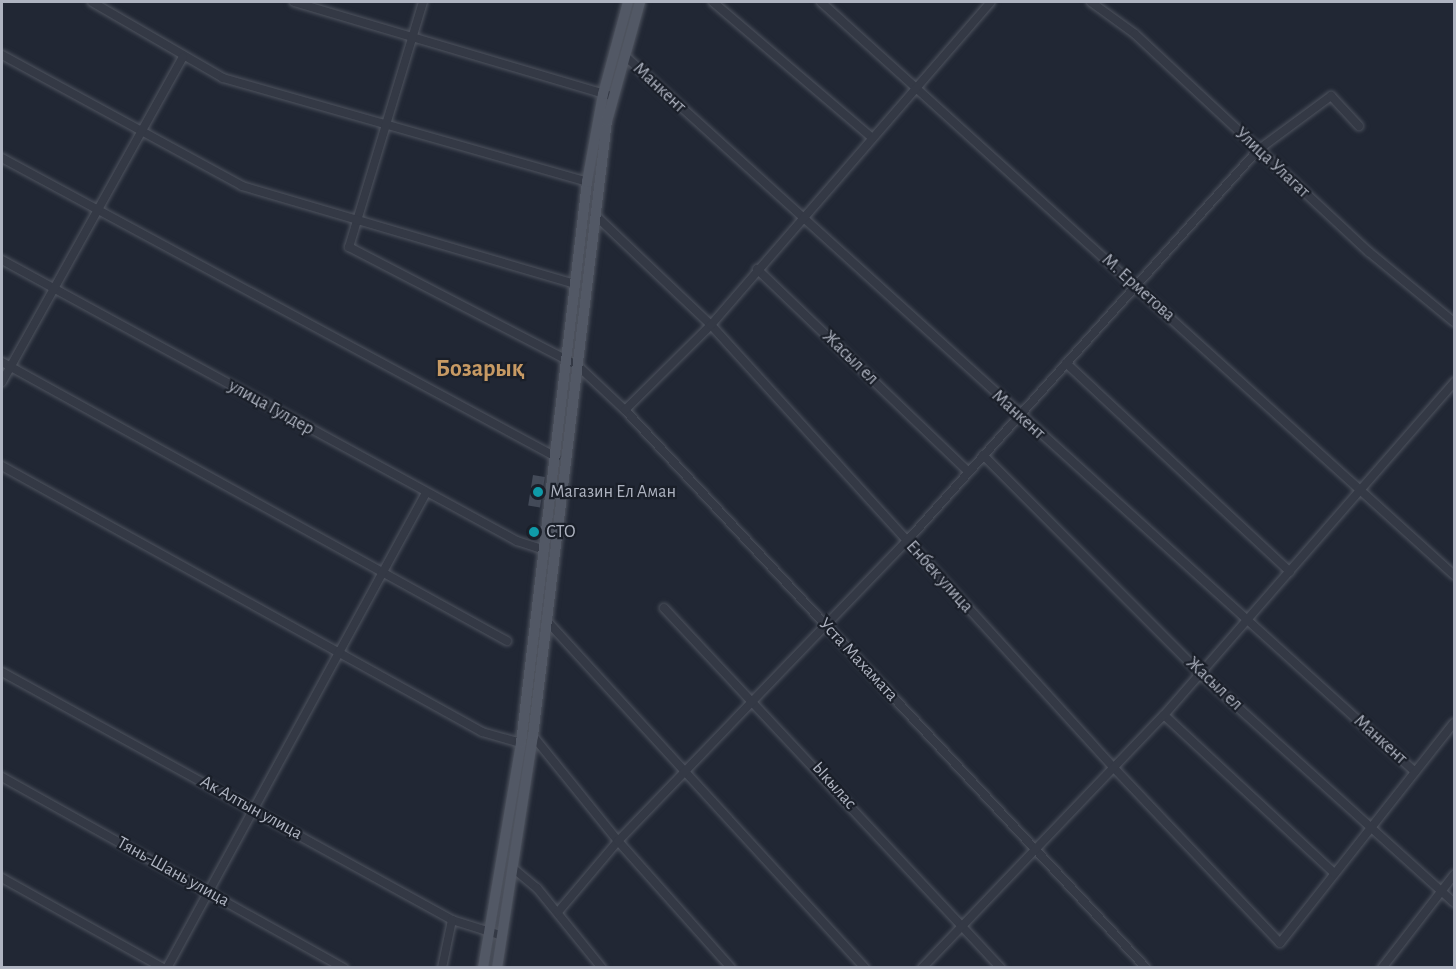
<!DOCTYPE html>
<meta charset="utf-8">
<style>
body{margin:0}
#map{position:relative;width:1456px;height:969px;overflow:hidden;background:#212734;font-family:"Alegreya Sans",sans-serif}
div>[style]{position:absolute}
.building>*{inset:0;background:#434a58;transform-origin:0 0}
.roads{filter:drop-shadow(0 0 2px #4f545f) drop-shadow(0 0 2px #4f545f)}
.minor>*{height:8px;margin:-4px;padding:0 4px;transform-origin:4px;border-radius:4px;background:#343945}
.major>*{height:10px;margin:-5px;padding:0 5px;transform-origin:5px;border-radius:5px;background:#525865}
.dots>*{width:16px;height:16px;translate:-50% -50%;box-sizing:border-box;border:3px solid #1a1f29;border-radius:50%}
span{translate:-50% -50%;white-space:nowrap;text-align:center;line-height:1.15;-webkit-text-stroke:4.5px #1a1f29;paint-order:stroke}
.street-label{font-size:18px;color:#afb4c1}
.poi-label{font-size:18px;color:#afb4c1}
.left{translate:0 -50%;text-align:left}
.district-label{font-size:24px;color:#c79a64;font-weight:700}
.frame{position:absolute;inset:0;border:3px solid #afb4c1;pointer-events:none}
</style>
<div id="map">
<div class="building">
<div style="left:533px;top:475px;width:12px;height:31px;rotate:9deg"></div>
</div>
<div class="roads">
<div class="minor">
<div style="left:92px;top:2px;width:151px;rotate:30.1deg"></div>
<div style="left:223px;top:78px;width:379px;rotate:15.9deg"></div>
<div style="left:294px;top:2px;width:334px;rotate:16.5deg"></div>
<div style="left:423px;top:2px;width:256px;rotate:106.8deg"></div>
<div style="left:349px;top:247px;width:257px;rotate:27.4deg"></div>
<div style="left:577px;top:365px;width:66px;rotate:43.2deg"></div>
<div style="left:625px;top:410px;width:763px;rotate:46.96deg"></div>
<div style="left:713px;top:2px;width:209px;rotate:40.5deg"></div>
<div style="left:821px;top:2px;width:854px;rotate:42.15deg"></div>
<div style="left:1091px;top:2px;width:54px;rotate:36deg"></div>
<div style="left:1135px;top:34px;width:320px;rotate:43deg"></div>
<div style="left:1369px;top:252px;width:110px;rotate:39.5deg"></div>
<div style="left:2px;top:55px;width:273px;rotate:28.6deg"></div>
<div style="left:242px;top:186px;width:348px;rotate:16.4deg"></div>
<div style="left:625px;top:56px;width:1065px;rotate:42.18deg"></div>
<div style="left:2px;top:158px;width:630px;rotate:28.36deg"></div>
<div style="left:595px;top:215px;width:160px;rotate:43.5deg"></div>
<div style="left:711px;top:325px;width:599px;rotate:47.71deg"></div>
<div style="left:1114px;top:768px;width:241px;rotate:46.5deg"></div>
<div style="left:1280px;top:943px;width:280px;rotate:-51.7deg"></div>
<div style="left:2px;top:260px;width:587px;rotate:28.62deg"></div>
<div style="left:517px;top:541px;width:28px;rotate:18deg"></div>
<div style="left:757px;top:269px;width:292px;rotate:43.8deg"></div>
<div style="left:2px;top:362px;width:577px;rotate:28.92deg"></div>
<div style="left:1066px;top:363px;width:306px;rotate:43deg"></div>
<div style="left:2px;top:382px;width:372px;rotate:-60.9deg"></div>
<div style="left:625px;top:410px;width:121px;rotate:-44.7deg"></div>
<div style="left:711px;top:325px;width:427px;rotate:-49.1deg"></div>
<div style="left:983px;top:455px;width:309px;rotate:45.1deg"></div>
<div style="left:1201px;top:674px;width:341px;rotate:42.1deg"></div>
<div style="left:2px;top:466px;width:549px;rotate:28.99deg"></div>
<div style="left:482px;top:732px;width:41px;rotate:15.8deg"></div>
<div style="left:664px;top:608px;width:493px;rotate:46.9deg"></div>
<div style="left:547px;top:621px;width:471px;rotate:47.5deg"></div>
<div style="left:2px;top:672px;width:514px;rotate:28.86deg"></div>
<div style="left:452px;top:920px;width:53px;rotate:17.4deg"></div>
<div style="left:1164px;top:715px;width:232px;rotate:42.9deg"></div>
<div style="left:533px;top:736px;width:135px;rotate:51deg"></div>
<div style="left:618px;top:841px;width:170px;rotate:48.3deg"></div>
<div style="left:2px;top:777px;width:392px;rotate:29.2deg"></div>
<div style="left:514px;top:869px;width:30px;rotate:40deg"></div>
<div style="left:537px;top:888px;width:103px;rotate:50.9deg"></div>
<div style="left:2px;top:878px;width:184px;rotate:29.2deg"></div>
<div style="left:558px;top:912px;width:93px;rotate:-49.8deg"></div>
<div style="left:618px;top:841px;width:417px;rotate:-46.1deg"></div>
<div style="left:907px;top:541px;width:525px;rotate:-48.09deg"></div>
<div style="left:1258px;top:150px;width:91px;rotate:-36.5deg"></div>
<div style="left:1331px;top:96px;width:41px;rotate:47deg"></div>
<div style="left:167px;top:968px;width:541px;rotate:-61.4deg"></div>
<div style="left:442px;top:968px;width:49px;rotate:-78.2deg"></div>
<div style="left:922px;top:968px;width:350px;rotate:-46.3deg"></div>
<div style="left:1164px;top:715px;width:442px;rotate:-48.9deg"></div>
<div style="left:1382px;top:968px;width:118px;rotate:-52.3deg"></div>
</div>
<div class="major">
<div style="left:483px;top:968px;width:228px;rotate:-80.4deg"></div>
<div style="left:521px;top:743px;width:565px;rotate:-83.29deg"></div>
<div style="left:587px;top:182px;width:89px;rotate:-79.7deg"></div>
<div style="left:603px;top:94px;width:95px;rotate:-74.8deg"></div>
<div style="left:497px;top:968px;width:235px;rotate:-81.2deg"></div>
<div style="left:533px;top:736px;width:619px;rotate:-83.14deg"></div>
<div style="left:607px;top:121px;width:123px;rotate:-74.5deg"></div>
</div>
</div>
<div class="dots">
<div style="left:538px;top:492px;background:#0f9aa8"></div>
<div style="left:534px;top:532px;background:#0f9aa8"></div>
</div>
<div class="street-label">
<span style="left:659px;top:88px;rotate:43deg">Манкент</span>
<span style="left:1272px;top:163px;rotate:43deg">Улица Улагат</span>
<span style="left:1138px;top:288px;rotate:42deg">М. Ерметова</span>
<span style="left:850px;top:358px;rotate:44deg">Жасыл ел</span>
<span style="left:271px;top:408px;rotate:29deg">улица Гулдер</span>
<span style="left:1018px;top:415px;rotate:42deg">Манкент</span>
<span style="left:939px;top:577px;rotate:48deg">Енбек улица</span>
<span style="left:858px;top:660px;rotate:47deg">Уста Махамата</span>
<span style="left:1214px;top:684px;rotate:43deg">Жасыл ел</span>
<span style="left:1380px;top:740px;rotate:42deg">Манкент</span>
<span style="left:834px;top:786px;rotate:48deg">Ыкылас</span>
<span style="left:251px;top:808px;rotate:29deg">Ак Алтын улица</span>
<span style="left:173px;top:872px;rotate:29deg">Тянь-Шань улица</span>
</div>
<div class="poi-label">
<span class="left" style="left:550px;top:492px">Магазин Ел Аман</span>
<span class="left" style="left:546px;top:532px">СТО</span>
</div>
<div class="district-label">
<span style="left:480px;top:370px">Бозарық</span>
</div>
<div class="frame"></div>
</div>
